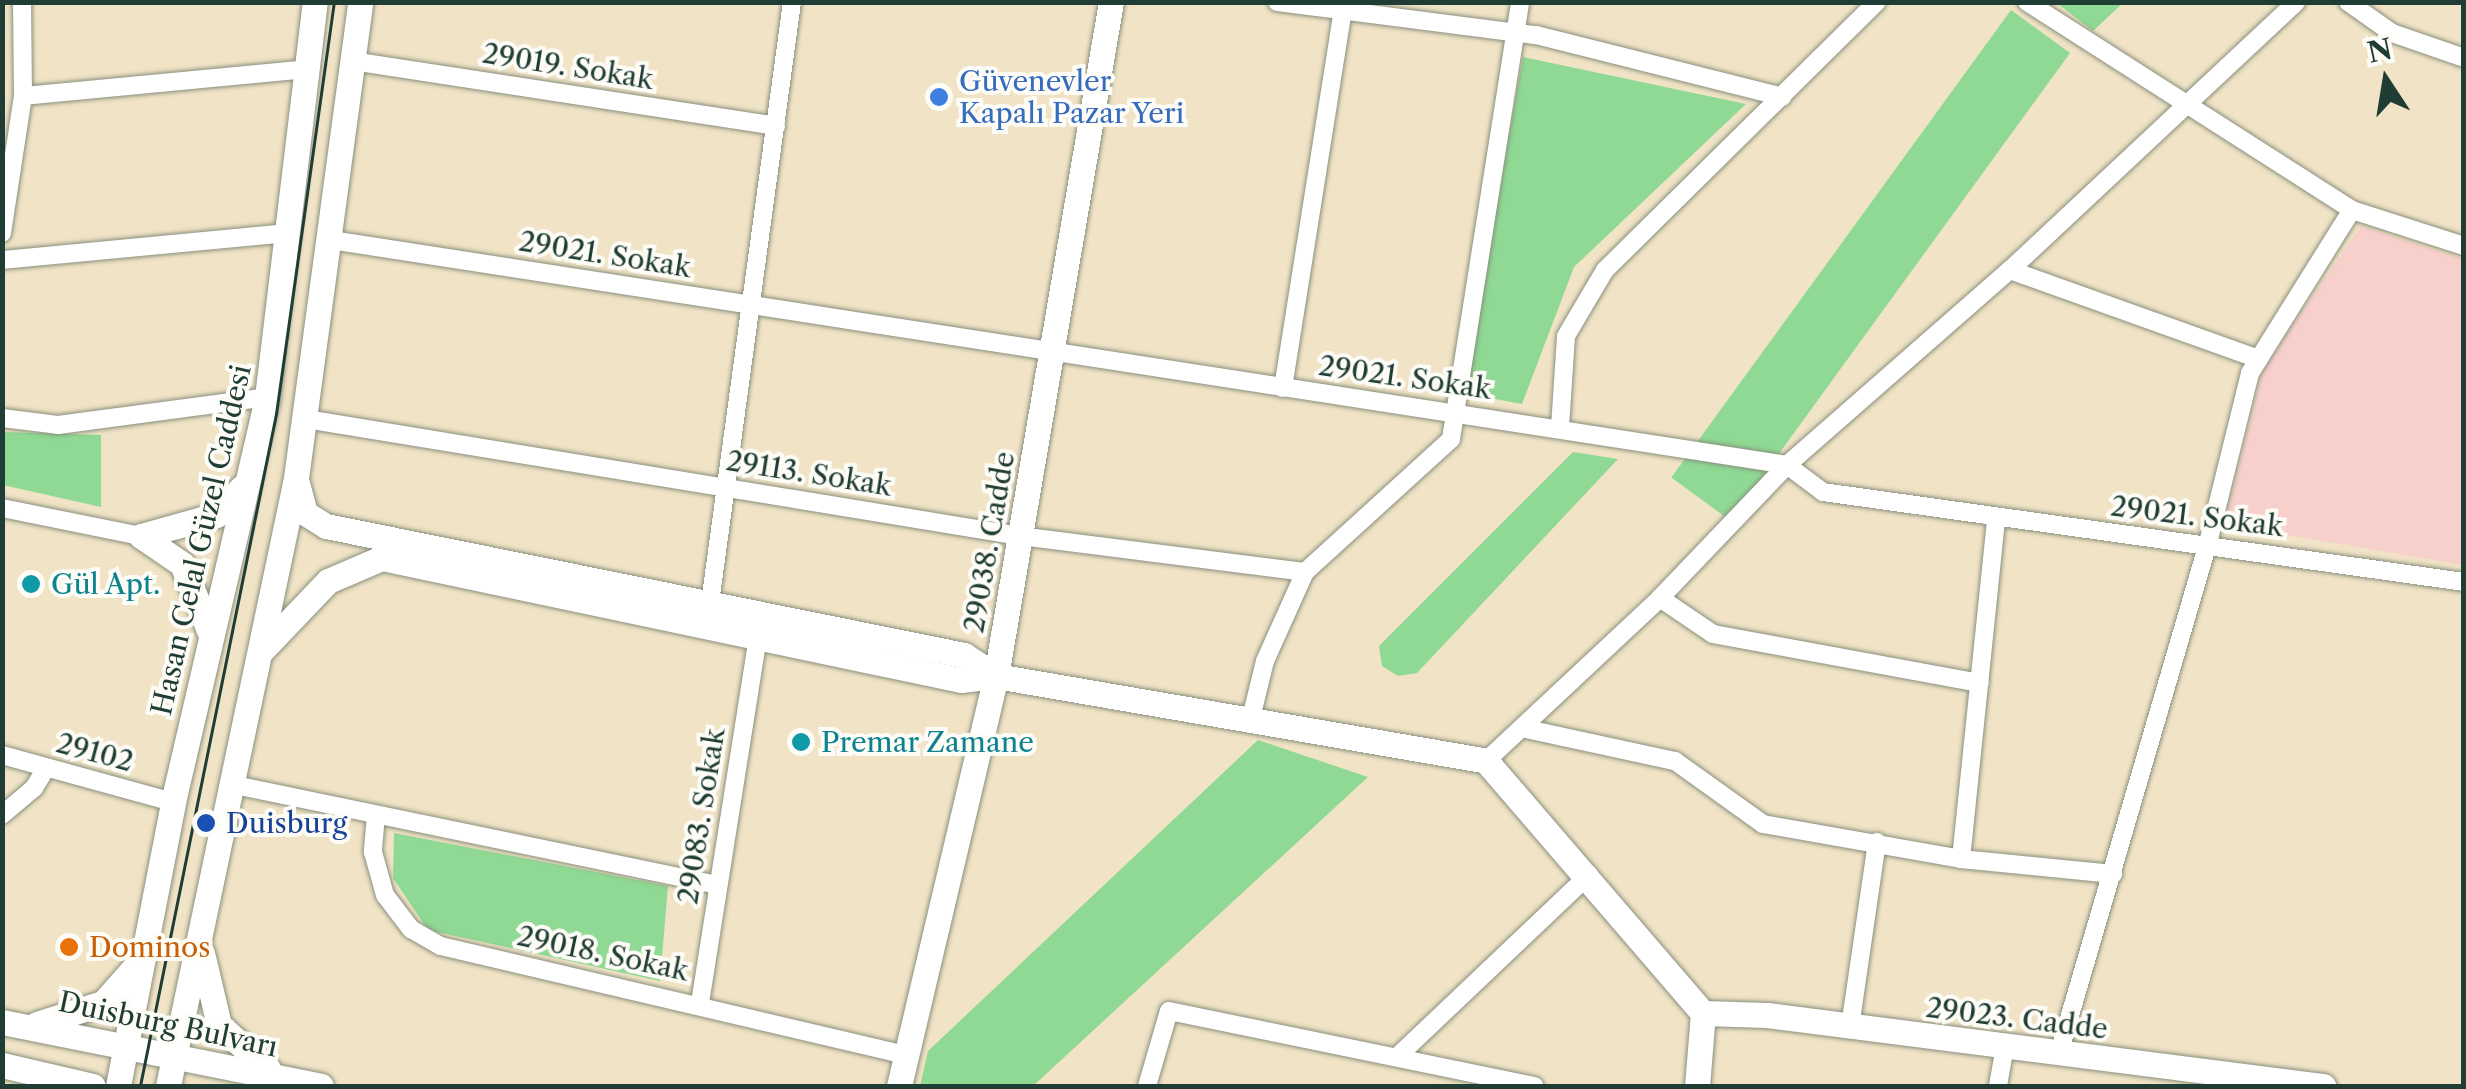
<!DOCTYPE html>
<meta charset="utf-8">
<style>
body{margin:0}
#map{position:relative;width:2466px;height:1089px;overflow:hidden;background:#f1e3c6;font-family:"Libre Caslon Text",serif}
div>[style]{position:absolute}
.built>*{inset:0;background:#f7d0cc}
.green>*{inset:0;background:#8fd994;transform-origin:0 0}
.roads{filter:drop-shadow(0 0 2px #88907d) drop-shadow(0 0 2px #88907d)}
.street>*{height:18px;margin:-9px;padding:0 9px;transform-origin:9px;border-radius:9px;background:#fff}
.secondary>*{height:25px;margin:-12.5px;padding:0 12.5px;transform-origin:12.5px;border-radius:12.5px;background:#fff}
.tram>*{height:2.5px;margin:-1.25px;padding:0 1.25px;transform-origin:1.25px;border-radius:1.25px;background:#1f3d34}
.dots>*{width:28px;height:28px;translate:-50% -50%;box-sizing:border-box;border:5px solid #fdfcf7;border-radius:50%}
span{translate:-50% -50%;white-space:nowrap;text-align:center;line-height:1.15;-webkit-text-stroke:8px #fdfcf7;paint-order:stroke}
.street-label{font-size:28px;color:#1f3d34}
.shop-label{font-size:28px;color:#366cbe}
.left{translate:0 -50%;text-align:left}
.culture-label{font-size:28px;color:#0d838f}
.transit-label{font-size:28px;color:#164399}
.food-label{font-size:28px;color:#c56008}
.frame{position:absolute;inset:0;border:5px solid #1f3d34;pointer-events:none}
.north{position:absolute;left:2336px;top:30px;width:100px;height:100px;-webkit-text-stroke:8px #fdfcf7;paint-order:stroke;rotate:348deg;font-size:28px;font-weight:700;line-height:40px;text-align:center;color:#1f3d34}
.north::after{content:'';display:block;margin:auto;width:35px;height:45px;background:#1f3d34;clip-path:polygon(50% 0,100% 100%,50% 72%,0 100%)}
</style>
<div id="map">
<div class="built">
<div style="clip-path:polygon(2361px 226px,2463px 259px,2463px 565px,2224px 524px,2264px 367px)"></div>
</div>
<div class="green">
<div style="clip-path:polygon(2057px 3px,2123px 3px,2093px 31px)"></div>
<div style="left:2011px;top:10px;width:73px;height:578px;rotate:36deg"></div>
<div style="clip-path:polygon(1523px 57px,1746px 104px,1574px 267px,1522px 404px,1463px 393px)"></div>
<div style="clip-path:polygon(3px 432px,101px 435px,101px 507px,3px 485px)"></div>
<div style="clip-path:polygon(1573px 452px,1618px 459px,1417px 673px,1398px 676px,1382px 666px,1379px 646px)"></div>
<div style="clip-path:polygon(1258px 740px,1368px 777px,1033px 1086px,920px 1086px,928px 1051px)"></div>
<div style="clip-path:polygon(394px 833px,668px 886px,660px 981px,428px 930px,393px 878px)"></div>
</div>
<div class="roads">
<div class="street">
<div style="left:1277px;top:2px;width:261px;rotate:7.3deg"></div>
<div style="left:1536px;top:35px;width:254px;rotate:14.1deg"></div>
<div style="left:2027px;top:2px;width:386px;rotate:32.6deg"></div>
<div style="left:2352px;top:210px;width:118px;rotate:17.8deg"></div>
<div style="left:2348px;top:2px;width:54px;rotate:35.2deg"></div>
<div style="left:2392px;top:33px;width:76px;rotate:19.1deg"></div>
<div style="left:352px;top:61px;width:429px;rotate:8.7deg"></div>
<div style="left:23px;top:96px;width:287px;rotate:-5.4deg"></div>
<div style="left:2px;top:233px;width:139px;rotate:-81.3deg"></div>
<div style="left:23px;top:96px;width:94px;rotate:-90.6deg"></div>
<div style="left:331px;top:240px;width:1473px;rotate:8.78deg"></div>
<div style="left:1787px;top:465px;width:45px;rotate:36.9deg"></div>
<div style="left:1823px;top:492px;width:647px;rotate:7.99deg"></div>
<div style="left:2px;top:260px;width:289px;rotate:-5.4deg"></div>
<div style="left:2010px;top:270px;width:264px;rotate:19.7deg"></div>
<div style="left:1283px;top:388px;width:382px;rotate:-81deg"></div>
<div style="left:2px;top:418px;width:56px;rotate:7.1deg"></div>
<div style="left:58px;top:425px;width:211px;rotate:-7.6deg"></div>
<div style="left:306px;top:419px;width:724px;rotate:9.31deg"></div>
<div style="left:1020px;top:536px;width:287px;rotate:7.2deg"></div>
<div style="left:1560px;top:427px;width:91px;rotate:-86.2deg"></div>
<div style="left:1566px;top:336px;width:77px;rotate:-59.4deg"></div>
<div style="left:1605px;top:270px;width:382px;rotate:-44.6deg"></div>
<div style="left:2px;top:508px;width:142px;rotate:11.4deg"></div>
<div style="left:1660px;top:598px;width:64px;rotate:34.2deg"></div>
<div style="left:1713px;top:634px;width:271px;rotate:10.4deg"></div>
<div style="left:710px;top:603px;width:607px;rotate:-82.23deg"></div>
<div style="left:1251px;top:718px;width:59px;rotate:-76.2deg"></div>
<div style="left:1265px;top:661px;width:98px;rotate:-65.8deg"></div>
<div style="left:1305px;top:572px;width:197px;rotate:-42.3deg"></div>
<div style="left:1451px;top:439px;width:442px;rotate:-81deg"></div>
<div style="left:1522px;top:728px;width:157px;rotate:12.2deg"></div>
<div style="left:1675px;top:761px;width:108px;rotate:35.6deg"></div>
<div style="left:1763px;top:824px;width:201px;rotate:10deg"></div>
<div style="left:1961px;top:859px;width:153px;rotate:5.6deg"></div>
<div style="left:2px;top:755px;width:177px;rotate:15.4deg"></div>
<div style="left:1486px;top:761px;width:238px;rotate:-43.1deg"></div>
<div style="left:1660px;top:598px;width:184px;rotate:-46.3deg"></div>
<div style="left:1787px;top:465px;width:296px;rotate:-41.2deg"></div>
<div style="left:2010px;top:270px;width:392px;rotate:-43.1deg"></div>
<div style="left:230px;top:784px;width:498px;rotate:11.7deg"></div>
<div style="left:2px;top:815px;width:42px;rotate:-40.2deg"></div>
<div style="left:34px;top:788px;width:23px;rotate:-59deg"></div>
<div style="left:376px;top:815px;width:37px;rotate:95deg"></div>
<div style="left:373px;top:852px;width:45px;rotate:74.4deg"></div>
<div style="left:385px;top:895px;width:43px;rotate:52.6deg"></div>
<div style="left:411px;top:929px;width:34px;rotate:30deg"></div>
<div style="left:441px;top:946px;width:478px;rotate:13.2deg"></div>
<div style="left:1961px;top:859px;width:341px;rotate:-84.1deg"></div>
<div style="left:700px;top:1003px;width:371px;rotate:-81deg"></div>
<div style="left:1850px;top:1027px;width:187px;rotate:-81.7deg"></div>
<div style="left:2059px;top:1053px;width:531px;rotate:-73.71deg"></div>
<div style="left:2208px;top:543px;width:175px;rotate:-76.1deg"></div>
<div style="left:2250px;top:373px;width:192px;rotate:-58deg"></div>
<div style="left:1399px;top:1055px;width:262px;rotate:-43.5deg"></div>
<div style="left:1147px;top:1086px;width:78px;rotate:-73.7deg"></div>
<div style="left:1169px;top:1011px;width:373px;rotate:11.6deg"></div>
<div style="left:1998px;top:1086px;width:41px;rotate:-80.1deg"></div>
</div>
<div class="secondary">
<div style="left:297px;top:483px;width:31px;rotate:75deg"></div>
<div style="left:305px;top:513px;width:25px;rotate:32deg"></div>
<div style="left:326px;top:526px;width:651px;rotate:11.43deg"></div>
<div style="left:964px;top:655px;width:38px;rotate:33deg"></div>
<div style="left:141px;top:536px;width:50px;rotate:34.3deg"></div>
<div style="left:182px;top:564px;width:74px;rotate:67.9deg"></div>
<div style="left:141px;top:536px;width:78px;rotate:-15.6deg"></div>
<div style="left:216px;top:515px;width:37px;rotate:-47deg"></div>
<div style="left:262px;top:650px;width:95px;rotate:-46.3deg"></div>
<div style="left:328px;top:581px;width:59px;rotate:-23.1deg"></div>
<div style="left:382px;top:558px;width:592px;rotate:11.9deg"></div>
<div style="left:961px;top:680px;width:35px;rotate:-7deg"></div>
<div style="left:996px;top:676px;width:497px;rotate:9.8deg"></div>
<div style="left:1486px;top:761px;width:333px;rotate:49.3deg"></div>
<div style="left:1703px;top:1013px;width:73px;rotate:94.7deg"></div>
<div style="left:202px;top:953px;width:74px;rotate:76.7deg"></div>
<div style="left:219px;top:1025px;width:66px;rotate:41.9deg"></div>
<div style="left:1703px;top:1013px;width:64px;rotate:1.8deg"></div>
<div style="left:1767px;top:1015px;width:561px;rotate:7.28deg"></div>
<div style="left:2px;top:1022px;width:325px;rotate:11.3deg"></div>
<div style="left:37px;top:1024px;width:69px;rotate:-17.7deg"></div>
<div style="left:103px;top:1003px;width:60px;rotate:-48.4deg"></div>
<div style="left:2px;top:1065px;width:93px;rotate:13deg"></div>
<div style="left:118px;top:1086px;width:289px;rotate:-79deg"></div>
<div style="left:173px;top:802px;width:416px;rotate:-76.9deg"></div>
<div style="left:267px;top:397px;width:398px;rotate:-83.1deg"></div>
<div style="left:168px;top:1086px;width:621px;rotate:-78.11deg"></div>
<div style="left:296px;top:478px;width:480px;rotate:-82.3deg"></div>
<div style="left:899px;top:1086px;width:421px;rotate:-76.7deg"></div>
<div style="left:996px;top:676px;width:684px;rotate:-80.32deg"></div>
</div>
</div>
<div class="tram">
<div style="left:140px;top:1086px;width:686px;rotate:-78.56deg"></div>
<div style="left:276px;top:414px;width:416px;rotate:-82deg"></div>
</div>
<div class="dots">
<div style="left:939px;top:97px;background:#3f7fe0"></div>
<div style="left:31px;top:584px;background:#0f9aa8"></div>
<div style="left:801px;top:742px;background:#0f9aa8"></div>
<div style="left:206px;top:823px;background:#1a4fb4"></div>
<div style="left:69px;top:947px;background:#e8710a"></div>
</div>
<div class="street-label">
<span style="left:568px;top:66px;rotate:9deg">29019. Sokak</span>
<span style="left:605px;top:254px;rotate:9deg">29021. Sokak</span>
<span style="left:1405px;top:377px;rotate:8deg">29021. Sokak</span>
<span style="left:809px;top:473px;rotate:9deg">29113. Sokak</span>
<span style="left:2197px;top:516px;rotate:7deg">29021. Sokak</span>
<span style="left:201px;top:540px;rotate:-77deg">Hasan Celal Güzel Caddesi</span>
<span style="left:989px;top:542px;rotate:-80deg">29038. Cadde</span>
<span style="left:95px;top:752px;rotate:15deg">29102</span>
<span style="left:701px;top:816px;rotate:-81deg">29083. Sokak</span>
<span style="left:603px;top:953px;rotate:12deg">29018. Sokak</span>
<span style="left:2017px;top:1018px;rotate:7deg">29023. Cadde</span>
<span style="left:168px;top:1024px;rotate:12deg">Duisburg Bulvarı</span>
</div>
<div class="shop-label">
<span class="left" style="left:959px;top:97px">Güvenevler<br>Kapalı Pazar Yeri</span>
</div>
<div class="culture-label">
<span class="left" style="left:51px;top:584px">Gül Apt.</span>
<span class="left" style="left:821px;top:742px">Premar Zamane</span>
</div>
<div class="transit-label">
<span class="left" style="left:226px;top:823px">Duisburg</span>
</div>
<div class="food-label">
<span class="left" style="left:89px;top:947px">Dominos</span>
</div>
<div class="frame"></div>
<div class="north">N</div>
</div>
